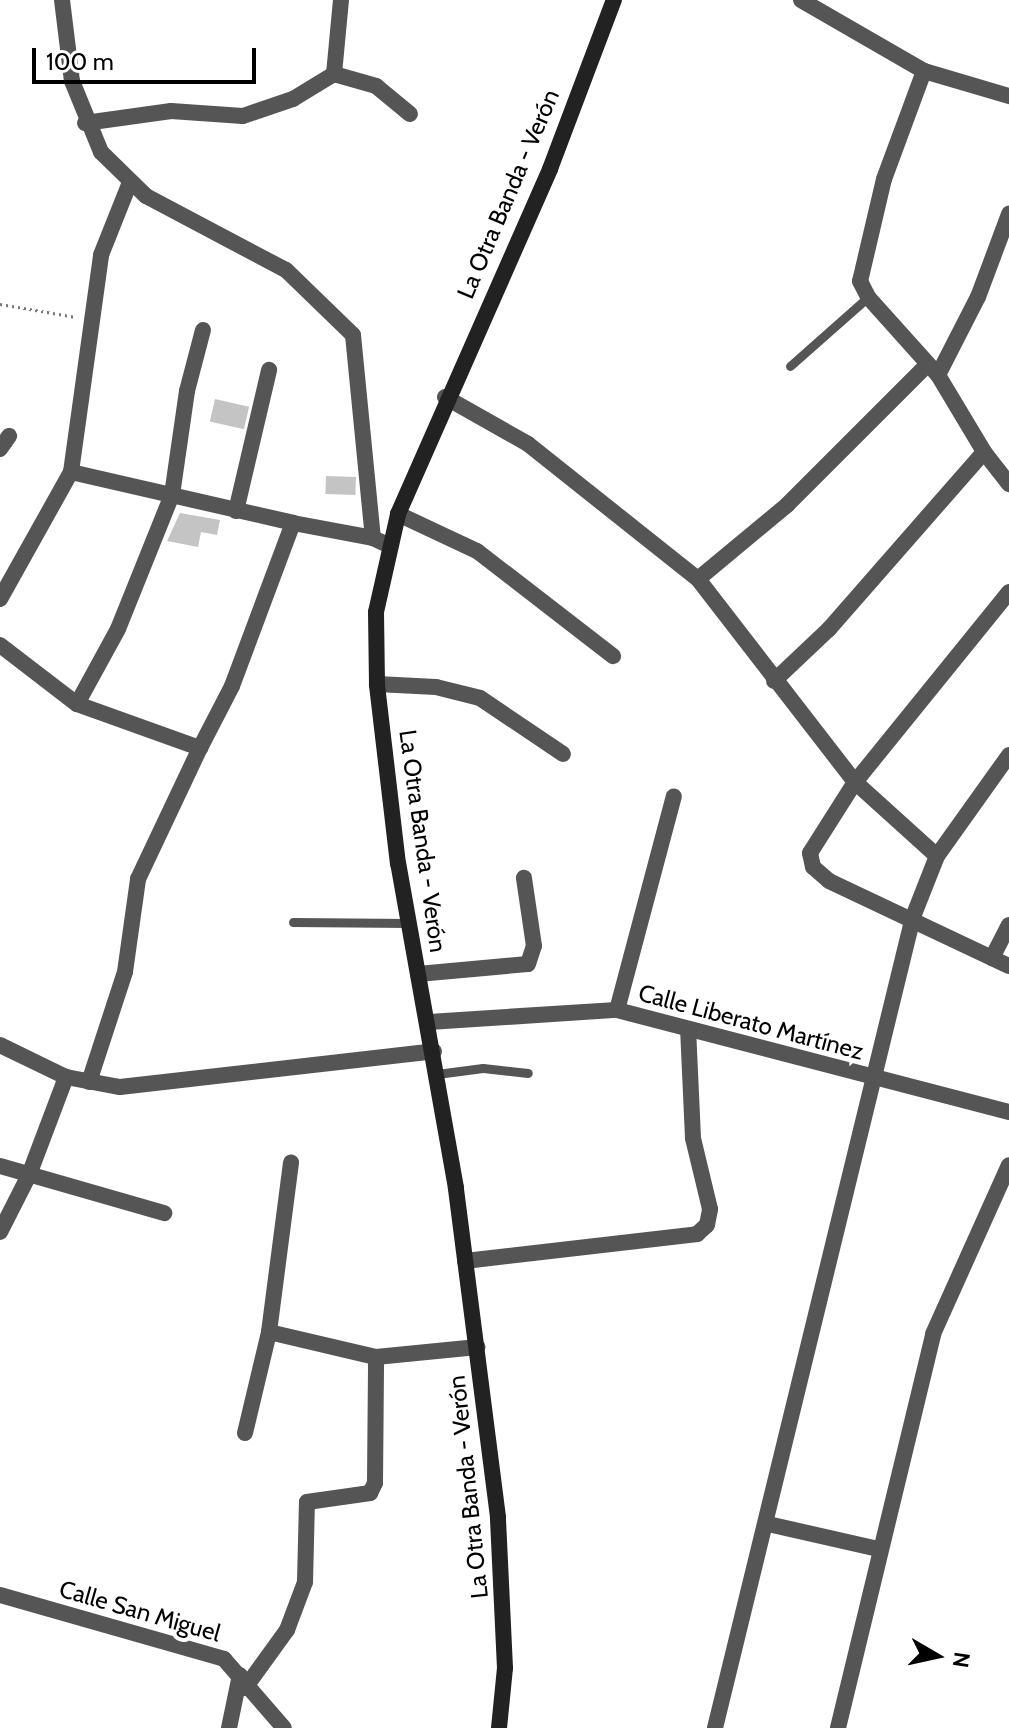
<!DOCTYPE html>
<meta charset="utf-8">
<style>
body{margin:0}
#map{position:relative;width:1009px;height:1728px;overflow:hidden;background:#fff;font-family:Cabin,sans-serif}
div>[style]{position:absolute}
.building>*{inset:0;background:#c4c4c4;transform-origin:0 0}
.path>*{height:3px;margin-top:-1.5px;transform-origin:0;background:repeating-linear-gradient(90deg,#777 0 2px,transparent 0 6px)}
.service>*{height:9px;margin:-4.5px;padding:0 4.5px;transform-origin:4.5px;border-radius:4.5px;background:#555}
.minor>*{height:16px;margin:-8px;padding:0 8px;transform-origin:8px;border-radius:8px;background:#555}
.secondary>*{height:16px;margin:-8px;padding:0 8px;transform-origin:8px;border-radius:8px;background:#222}
span{translate:-50% -50%;white-space:nowrap;text-align:center;line-height:1.15;-webkit-text-stroke:8px #fff;paint-order:stroke}
.street-label{font-size:24px;color:#000}
.north{position:absolute;left:897px;top:1616px;width:80px;height:80px;-webkit-text-stroke:6px #fff;paint-order:stroke;rotate:99deg;font-size:22px;font-weight:700;line-height:32px;text-align:center;color:#000}
.north::after{content:'';display:block;margin:auto;width:28px;height:36px;background:#000;clip-path:polygon(50% 0,100% 100%,50% 72%,0 100%)}
.scale{position:absolute;left:32px;top:48px;width:224px;height:36px;box-sizing:border-box;border:4px solid #000;border-top:0;padding-left:10px;font-size:24px;line-height:28px;white-space:nowrap;color:#000;-webkit-text-stroke:6px #fff;paint-order:stroke}
</style>
<div id="map">
<div class="building">
<div style="left:215px;top:399px;width:35px;height:23px;rotate:13deg"></div>
<div style="left:326px;top:476px;width:30px;height:18px;rotate:2deg"></div>
<div style="clip-path:polygon(180px 513px,220px 520px,217px 535px,201px 532px,198px 547px,167px 541px)"></div>
</div>
<div class="path">
<div style="left:0;top:304px;width:77px;rotate:9.7deg"></div>
</div>
<div class="service">
<div style="left:790px;top:366px;width:104px;rotate:-41.5deg"></div>
<div style="left:293px;top:922px;width:116px;rotate:0.5deg"></div>
<div style="left:437px;top:1074px;width:46px;rotate:-7.4deg"></div>
<div style="left:483px;top:1068px;width:45px;rotate:6.3deg"></div>
</div>
<div class="minor">
<div style="left:62px;top:0;width:82px;rotate:83deg"></div>
<div style="left:72px;top:81px;width:77px;rotate:67.8deg"></div>
<div style="left:101px;top:152px;width:63px;rotate:44.4deg"></div>
<div style="left:146px;top:196px;width:158px;rotate:27.9deg"></div>
<div style="left:286px;top:270px;width:93px;rotate:44.1deg"></div>
<div style="left:353px;top:335px;width:204px;rotate:84.4deg"></div>
<div style="left:373px;top:538px;width:17px;rotate:25deg"></div>
<div style="left:801px;top:0;width:142px;rotate:30deg"></div>
<div style="left:924px;top:71px;width:89px;rotate:16.4deg"></div>
<div style="left:924px;top:71px;width:115px;rotate:110.3deg"></div>
<div style="left:884px;top:179px;width:105px;rotate:103.2deg"></div>
<div style="left:860px;top:281px;width:18px;rotate:63deg"></div>
<div style="left:868px;top:297px;width:105px;rotate:48.1deg"></div>
<div style="left:938px;top:375px;width:90px;rotate:59.1deg"></div>
<div style="left:984px;top:452px;width:41px;rotate:52deg"></div>
<div style="left:334px;top:74px;width:74px;rotate:-84.6deg"></div>
<div style="left:85px;top:123px;width:87px;rotate:-7.9deg"></div>
<div style="left:171px;top:111px;width:72px;rotate:4deg"></div>
<div style="left:243px;top:116px;width:53px;rotate:-18.8deg"></div>
<div style="left:293px;top:99px;width:48px;rotate:-31.4deg"></div>
<div style="left:334px;top:74px;width:44px;rotate:15.9deg"></div>
<div style="left:376px;top:86px;width:44px;rotate:39.5deg"></div>
<div style="left:938px;top:375px;width:88px;rotate:-62.9deg"></div>
<div style="left:978px;top:297px;width:89px;rotate:-69.5deg"></div>
<div style="left:445px;top:397px;width:95px;rotate:29.5deg"></div>
<div style="left:528px;top:444px;width:217px;rotate:38.5deg"></div>
<div style="left:698px;top:579px;width:257px;rotate:52.3deg"></div>
<div style="left:855px;top:782px;width:110px;rotate:42.1deg"></div>
<div style="left:937px;top:856px;width:66px;rotate:111.5deg"></div>
<div style="left:913px;top:917px;width:835px;rotate:103.72deg"></div>
<div style="left:0;top:449px;width:16px;rotate:-55deg"></div>
<div style="left:71px;top:472px;width:228px;rotate:12.9deg"></div>
<div style="left:236px;top:511px;width:145px;rotate:-76.8deg"></div>
<div style="left:398px;top:514px;width:87px;rotate:25.1deg"></div>
<div style="left:477px;top:551px;width:172px;rotate:37.7deg"></div>
<div style="left:698px;top:579px;width:116px;rotate:-39.7deg"></div>
<div style="left:787px;top:505px;width:198px;rotate:-45deg"></div>
<div style="left:1009px;top:592px;width:245px;rotate:129deg"></div>
<div style="left:855px;top:782px;width:84px;rotate:122.4deg"></div>
<div style="left:810px;top:853px;width:14px;rotate:78deg"></div>
<div style="left:813px;top:867px;width:21px;rotate:41deg"></div>
<div style="left:829px;top:881px;width:199px;rotate:25.3deg"></div>
<div style="left:0;top:599px;width:145px;rotate:-60.8deg"></div>
<div style="left:71px;top:472px;width:219px;rotate:-82.1deg"></div>
<div style="left:101px;top:255px;width:79px;rotate:-68.3deg"></div>
<div style="left:0;top:645px;width:97px;rotate:37.5deg"></div>
<div style="left:77px;top:704px;width:131px;rotate:19.7deg"></div>
<div style="left:200px;top:748px;width:70px;rotate:-62.7deg"></div>
<div style="left:232px;top:686px;width:174px;rotate:-69.5deg"></div>
<div style="left:293px;top:523px;width:81px;rotate:10.6deg"></div>
<div style="left:774px;top:681px;width:76px;rotate:-43.4deg"></div>
<div style="left:829px;top:629px;width:235px;rotate:-48.8deg"></div>
<div style="left:377px;top:684px;width:59px;rotate:2.9deg"></div>
<div style="left:436px;top:687px;width:45px;rotate:14deg"></div>
<div style="left:480px;top:698px;width:100px;rotate:34deg"></div>
<div style="left:77px;top:704px;width:85px;rotate:-61.3deg"></div>
<div style="left:118px;top:629px;width:144px;rotate:-68.1deg"></div>
<div style="left:172px;top:495px;width:105px;rotate:-81.8deg"></div>
<div style="left:187px;top:391px;width:63px;rotate:-75.3deg"></div>
<div style="left:937px;top:856px;width:124px;rotate:-54.5deg"></div>
<div style="left:992px;top:958px;width:37px;rotate:-63deg"></div>
<div style="left:418px;top:974px;width:110px;rotate:-5.2deg"></div>
<div style="left:528px;top:964px;width:19px;rotate:-72deg"></div>
<div style="left:534px;top:946px;width:69px;rotate:-98.4deg"></div>
<div style="left:617px;top:1010px;width:221px;rotate:-75.1deg"></div>
<div style="left:429px;top:1022px;width:188px;rotate:-3.7deg"></div>
<div style="left:617px;top:1010px;width:405px;rotate:14.6deg"></div>
<div style="left:0;top:1045px;width:73px;rotate:25.9deg"></div>
<div style="left:66px;top:1077px;width:55px;rotate:10.5deg"></div>
<div style="left:120px;top:1087px;width:316px;rotate:-6.5deg"></div>
<div style="left:89px;top:1082px;width:116px;rotate:-71.9deg"></div>
<div style="left:125px;top:972px;width:94px;rotate:-82deg"></div>
<div style="left:138px;top:879px;width:145px;rotate:-64.7deg"></div>
<div style="left:0;top:1166px;width:171px;rotate:16deg"></div>
<div style="left:0;top:1232px;width:64px;rotate:-63deg"></div>
<div style="left:29px;top:1175px;width:105px;rotate:-69.3deg"></div>
<div style="left:465px;top:1261px;width:234px;rotate:-6.6deg"></div>
<div style="left:697px;top:1234px;width:13px;rotate:-42deg"></div>
<div style="left:707px;top:1225px;width:16px;rotate:-79deg"></div>
<div style="left:710px;top:1209px;width:73px;rotate:-103.5deg"></div>
<div style="left:693px;top:1138px;width:109px;rotate:-92.6deg"></div>
<div style="left:269px;top:1332px;width:110px;rotate:13.2deg"></div>
<div style="left:376px;top:1357px;width:102px;rotate:-5.6deg"></div>
<div style="left:245px;top:1433px;width:104px;rotate:-76.6deg"></div>
<div style="left:269px;top:1332px;width:171px;rotate:-82.6deg"></div>
<div style="left:768px;top:1524px;width:113px;rotate:12.8deg"></div>
<div style="left:0;top:1595px;width:233px;rotate:15.9deg"></div>
<div style="left:224px;top:1659px;width:91px;rotate:49deg"></div>
<div style="left:245px;top:1688px;width:72px;rotate:-54.1deg"></div>
<div style="left:287px;top:1630px;width:51px;rotate:-69.4deg"></div>
<div style="left:305px;top:1582px;width:80px;rotate:-88.6deg"></div>
<div style="left:307px;top:1502px;width:64px;rotate:-8.1deg"></div>
<div style="left:370px;top:1493px;width:11px;rotate:-63deg"></div>
<div style="left:375px;top:1483px;width:126px;rotate:-89.5deg"></div>
<div style="left:229px;top:1728px;width:54px;rotate:-78.3deg"></div>
<div style="left:838px;top:1728px;width:405px;rotate:-76.4deg"></div>
<div style="left:933px;top:1334px;width:185px;rotate:-65.8deg"></div>
</div>
<div class="secondary">
<div style="left:499px;top:1728px;width:60px;rotate:-84.3deg"></div>
<div style="left:505px;top:1668px;width:151px;rotate:-92.7deg"></div>
<div style="left:498px;top:1517px;width:332px;rotate:-97.3deg"></div>
<div style="left:456px;top:1188px;width:329px;rotate:-100.1deg"></div>
<div style="left:398px;top:864px;width:181px;rotate:-96.7deg"></div>
<div style="left:377px;top:684px;width:72px;rotate:-90.8deg"></div>
<div style="left:376px;top:612px;width:100px;rotate:-77.3deg"></div>
<div style="left:398px;top:514px;width:377px;rotate:-66.2deg"></div>
<div style="left:550px;top:169px;width:181px;rotate:-69.3deg"></div>
</div>
<div class="street-label">
<span style="left:508px;top:194px;rotate:-67deg">La Otra Banda - Verón</span>
<span style="left:423px;top:841px;rotate:82deg">La Otra Banda - Verón</span>
<span style="left:751px;top:1022px;rotate:15deg">Calle Liberato Martínez</span>
<span style="left:468px;top:1487px;rotate:-96deg">La Otra Banda - Verón</span>
<span style="left:140px;top:1611px;rotate:16deg">Calle San Miguel</span>
</div>
<div class="north">N</div>
<div class="scale">100 m</div>
</div>
